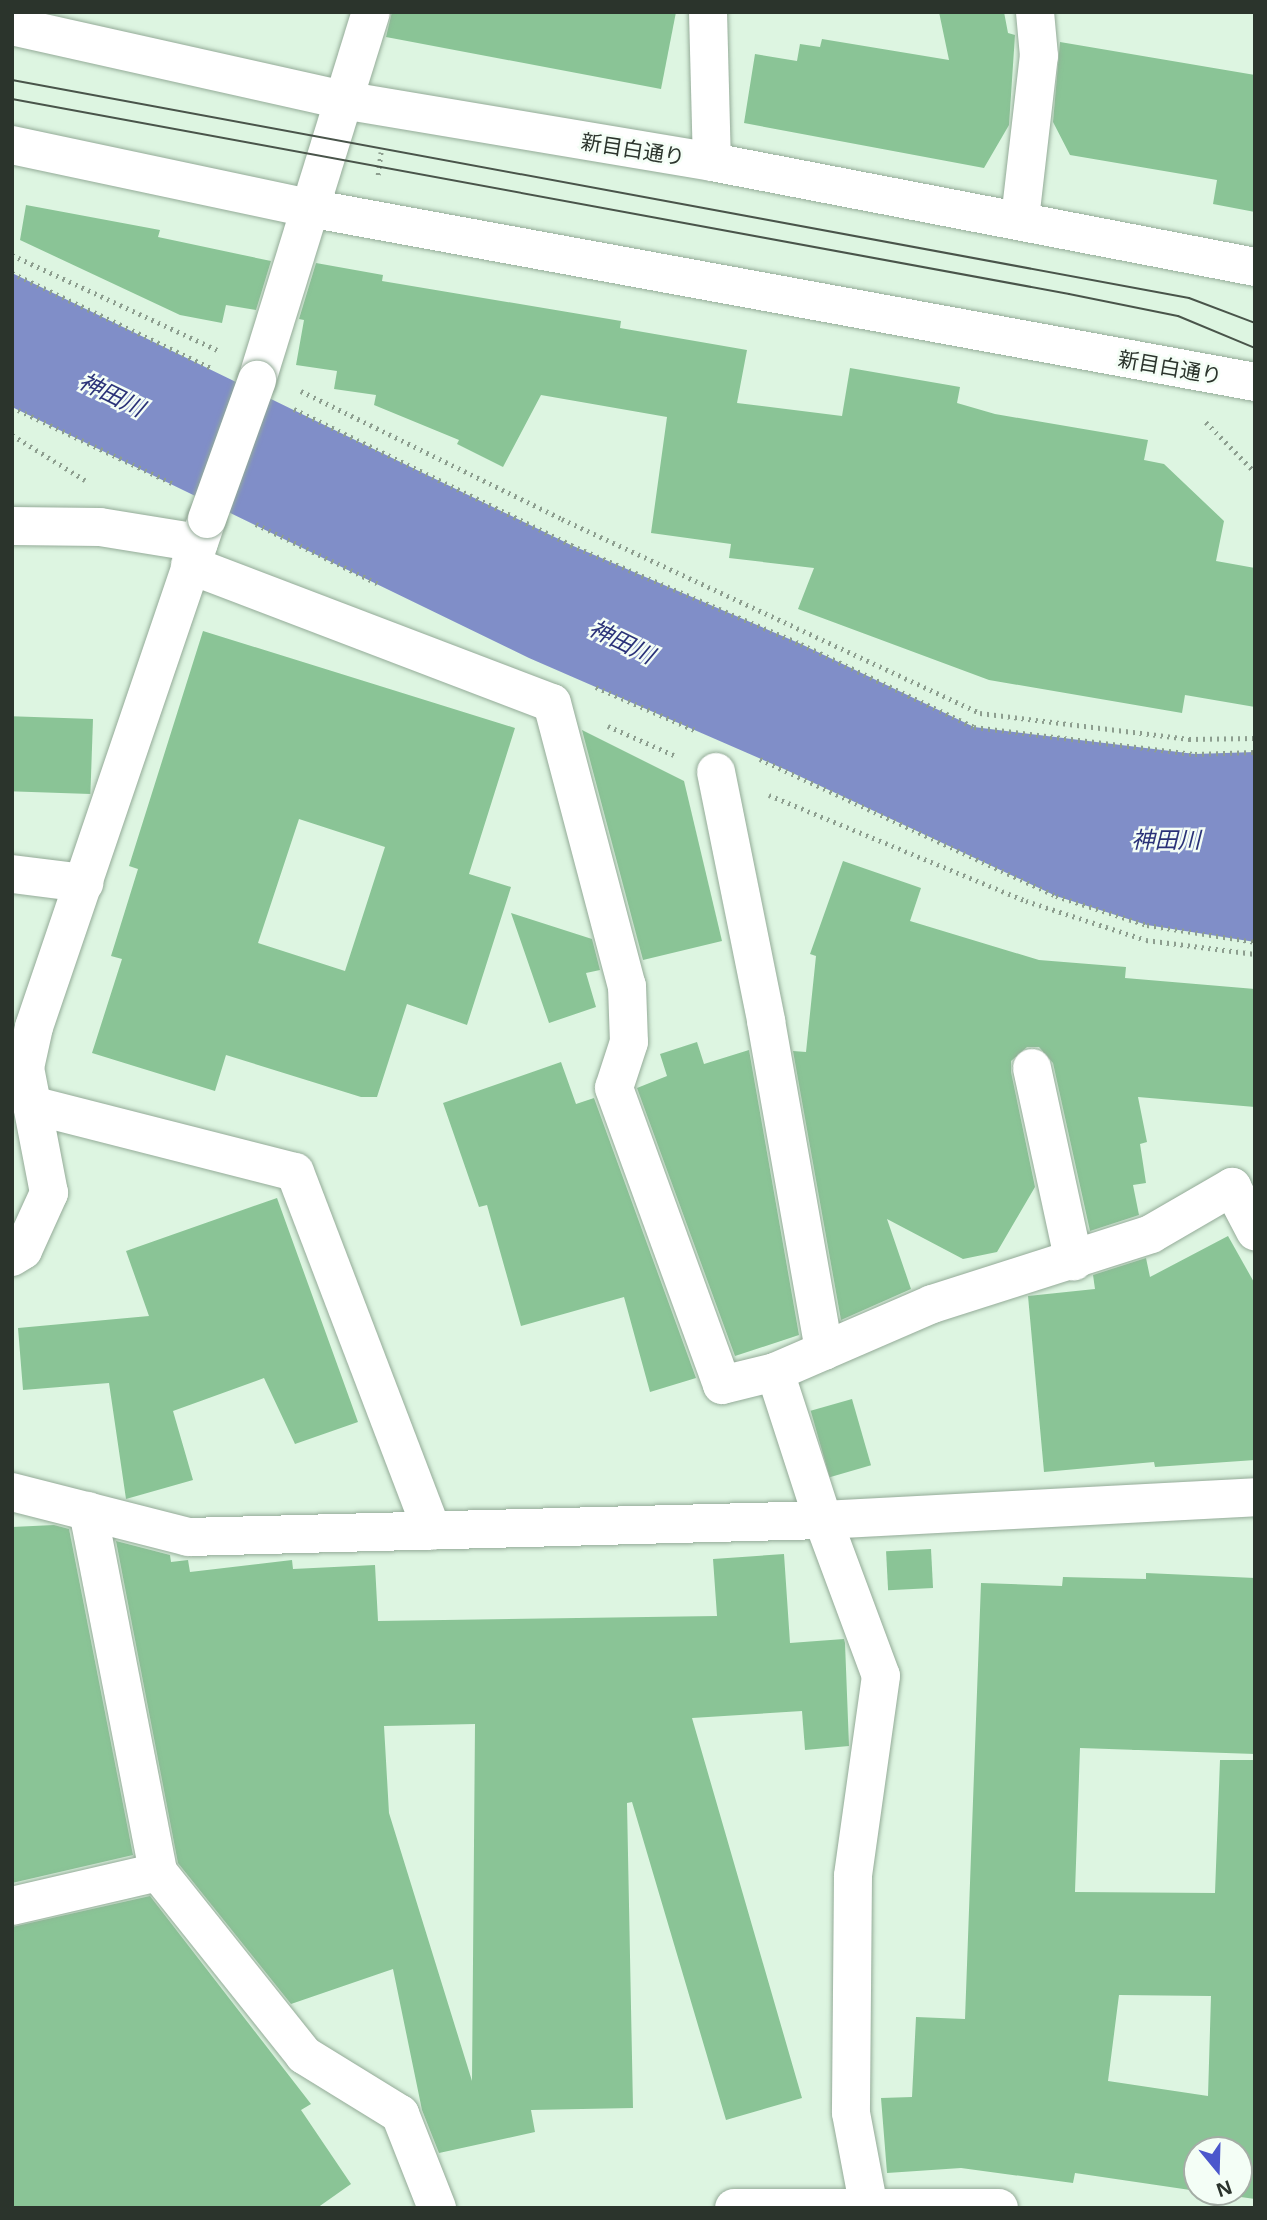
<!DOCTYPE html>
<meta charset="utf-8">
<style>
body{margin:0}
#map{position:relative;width:1267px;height:2220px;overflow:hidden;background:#ddf5e1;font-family:"Noto Sans","Noto Sans JP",sans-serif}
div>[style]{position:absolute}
.water>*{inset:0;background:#808ec8}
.building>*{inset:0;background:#8ac496;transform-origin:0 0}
.path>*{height:4.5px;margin-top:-2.25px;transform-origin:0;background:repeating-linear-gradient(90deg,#8d9e8f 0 2px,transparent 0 7px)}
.roads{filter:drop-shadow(0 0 2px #94ab98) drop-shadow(0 0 2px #94ab98)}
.minor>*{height:38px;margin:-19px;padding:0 19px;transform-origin:19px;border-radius:19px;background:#fff}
.major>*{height:38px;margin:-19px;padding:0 19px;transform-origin:19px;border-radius:19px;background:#fff}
.tram>*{height:2px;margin:-1px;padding:0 1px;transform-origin:1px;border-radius:1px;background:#49544a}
.bridges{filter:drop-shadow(0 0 2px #94ab98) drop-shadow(0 0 2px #94ab98)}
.minor-bridge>*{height:38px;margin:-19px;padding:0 19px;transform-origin:19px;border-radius:19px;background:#fff}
span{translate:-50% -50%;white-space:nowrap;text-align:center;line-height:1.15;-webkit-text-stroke:5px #f4fef6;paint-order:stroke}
.street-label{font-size:21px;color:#2b342c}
.water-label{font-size:23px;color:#2a3278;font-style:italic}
.frame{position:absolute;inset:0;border:14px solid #2b342c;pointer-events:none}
.north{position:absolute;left:1183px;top:2136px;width:70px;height:70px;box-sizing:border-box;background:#f4fef6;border:2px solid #a4ada5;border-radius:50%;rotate:161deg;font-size:19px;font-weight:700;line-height:28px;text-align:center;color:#2b342c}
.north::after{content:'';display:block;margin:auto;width:24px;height:32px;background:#4b57cc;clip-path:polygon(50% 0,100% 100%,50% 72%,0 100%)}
</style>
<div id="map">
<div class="water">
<div style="clip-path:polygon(12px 273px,571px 545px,801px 644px,974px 727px,1195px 754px,1255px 752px,1255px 942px,1147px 925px,1056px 896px,784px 769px,529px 658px,12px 407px)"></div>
</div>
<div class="building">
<div style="clip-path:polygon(392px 12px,676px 12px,661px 89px,386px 37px)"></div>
<div style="clip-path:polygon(939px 12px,1004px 12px,1008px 33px,1015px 35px,1009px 125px,984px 168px,744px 123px,755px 54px,797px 61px,800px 44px,820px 47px,822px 39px,949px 60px)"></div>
<div style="clip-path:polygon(1060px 42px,1255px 75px,1255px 212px,1213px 204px,1217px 180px,1070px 155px,1053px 122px)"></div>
<div style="clip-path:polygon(26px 205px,160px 230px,158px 237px,271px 261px,256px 310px,226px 305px,222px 323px,180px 315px,20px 240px)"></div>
<div style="clip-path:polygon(316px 263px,383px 275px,382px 281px,621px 321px,620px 328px,747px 350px,737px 403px,842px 416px,850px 368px,960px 387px,957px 403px,995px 414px,1148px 440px,1144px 460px,1164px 464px,1224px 521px,1216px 561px,1255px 568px,1255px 707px,1185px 695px,1182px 713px,989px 680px,798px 609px,814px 568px,729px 558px,731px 544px,651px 533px,667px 417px,541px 395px,503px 467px,457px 444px,459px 440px,374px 405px,376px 395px,334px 389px,337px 371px,296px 365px,304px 320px,299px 319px)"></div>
<div style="clip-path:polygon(evenodd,203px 631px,515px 728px,469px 874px,511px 887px,467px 1025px,407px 1004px,377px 1097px,361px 1097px,226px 1055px,215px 1091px,92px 1053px,122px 959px,111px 956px,138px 869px,129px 866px,203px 631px,299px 819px,385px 847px,345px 971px,258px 943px,299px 819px)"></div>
<div style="left:93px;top:719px;width:75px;height:81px;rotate:92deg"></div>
<div style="clip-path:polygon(582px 730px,684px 781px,722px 941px,643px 960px)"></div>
<div style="clip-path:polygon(843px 861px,921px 888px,910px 921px,1039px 960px,1126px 967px,1125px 978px,1255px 989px,1255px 1107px,1138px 1097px,1147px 1142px,1140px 1144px,1146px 1183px,1133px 1185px,1139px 1215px,1090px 1231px,1053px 1063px,1039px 1047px,1027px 1047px,1011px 1061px,1011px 1072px,1035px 1187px,997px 1252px,963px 1259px,887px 1219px,911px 1289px,841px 1320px,793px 1051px,806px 1052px,816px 956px,810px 954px)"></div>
<div style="clip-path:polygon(511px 913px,592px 939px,600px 970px,586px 973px,596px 1007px,549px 1023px)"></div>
<div style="clip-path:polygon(697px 1042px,704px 1064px,749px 1050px,799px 1335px,735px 1356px,637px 1088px,667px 1076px,660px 1054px)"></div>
<div style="clip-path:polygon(561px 1062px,576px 1104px,594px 1098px,696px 1378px,650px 1392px,624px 1297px,521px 1326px,487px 1205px,479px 1207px,443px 1103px)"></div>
<div style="clip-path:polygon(277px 1198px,358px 1422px,295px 1444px,264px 1378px,173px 1411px,193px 1480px,126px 1499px,109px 1383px,23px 1390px,18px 1328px,149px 1316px,126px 1251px)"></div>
<div style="clip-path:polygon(1228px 1236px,1255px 1284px,1255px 1460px,1155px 1467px,1154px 1462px,1044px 1472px,1028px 1296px,1095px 1289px,1093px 1275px,1146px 1258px,1150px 1277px)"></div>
<div style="left:852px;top:1399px;width:69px;height:43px;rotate:74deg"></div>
<div style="clip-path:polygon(54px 1525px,69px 1529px,133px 1855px,12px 1883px,12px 1527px)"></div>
<div style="clip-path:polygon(evenodd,116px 1541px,170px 1555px,171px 1562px,188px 1560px,190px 1572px,292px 1560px,293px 1569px,375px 1565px,378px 1621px,717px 1616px,713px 1559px,784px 1554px,790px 1643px,844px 1639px,845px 1643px,849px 1746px,805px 1750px,802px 1711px,692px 1718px,802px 2098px,726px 2120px,632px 1802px,627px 1803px,633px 2108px,531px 2110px,535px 2132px,439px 2153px,422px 2110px,393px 1969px,291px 2004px,178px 1863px,116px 1541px,475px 1724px,472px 2081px,389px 1813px,384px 1726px,475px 1724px)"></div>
<div style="left:931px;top:1549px;width:39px;height:45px;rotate:87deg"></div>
<div style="clip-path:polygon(evenodd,1146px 1573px,1255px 1578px,1255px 1754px,1080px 1748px,1075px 1892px,1215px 1893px,1220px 1760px,1255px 1760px,1255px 2199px,1205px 2192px,1239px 2192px,1239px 2150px,1197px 2150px,1197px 2191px,1075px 2173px,1073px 2183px,961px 2168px,887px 2173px,881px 2098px,912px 2097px,916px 2017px,965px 2019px,981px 1583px,1062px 1586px,1063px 1577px,1146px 1579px,1146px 1573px,1119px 1995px,1211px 1996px,1208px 2096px,1108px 2081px,1119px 1995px)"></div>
<div style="clip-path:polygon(150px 1896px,311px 2104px,301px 2110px,351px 2184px,317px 2208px,12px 2208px,12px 1927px)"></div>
</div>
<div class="path">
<div style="left:378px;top:175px;width:23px;rotate:-83deg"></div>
<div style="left:12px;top:255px;width:227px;rotate:24.8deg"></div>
<div style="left:12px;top:273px;width:223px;rotate:25.5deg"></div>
<div style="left:301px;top:391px;width:291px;rotate:26.1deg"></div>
<div style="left:562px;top:519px;width:461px;rotate:24.9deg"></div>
<div style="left:980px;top:713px;width:211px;rotate:7.1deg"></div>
<div style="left:1189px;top:739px;width:66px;rotate:-0.9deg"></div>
<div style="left:12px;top:407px;width:177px;rotate:25.4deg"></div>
<div style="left:294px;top:409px;width:309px;rotate:26.1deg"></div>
<div style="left:571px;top:545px;width:250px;rotate:23.3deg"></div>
<div style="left:801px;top:644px;width:192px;rotate:25.6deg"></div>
<div style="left:974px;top:727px;width:223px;rotate:7deg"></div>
<div style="left:1195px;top:754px;width:60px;rotate:-1.9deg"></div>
<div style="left:1206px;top:422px;width:70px;rotate:45.6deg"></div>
<div style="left:12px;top:435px;width:86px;rotate:31.7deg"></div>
<div style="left:256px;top:524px;width:135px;rotate:26deg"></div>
<div style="left:596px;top:687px;width:110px;rotate:23.5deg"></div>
<div style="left:608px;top:726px;width:72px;rotate:23.7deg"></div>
<div style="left:760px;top:759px;width:326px;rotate:24.8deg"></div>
<div style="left:1056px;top:896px;width:96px;rotate:17.7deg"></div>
<div style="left:1147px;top:925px;width:109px;rotate:8.9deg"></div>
<div style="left:769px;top:795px;width:278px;rotate:22.4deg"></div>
<div style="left:1026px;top:901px;width:126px;rotate:18deg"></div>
<div style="left:1146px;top:940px;width:110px;rotate:7.3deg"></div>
</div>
<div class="roads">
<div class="minor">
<div style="left:708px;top:12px;width:150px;rotate:88.5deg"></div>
<div style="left:1020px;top:219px;width:164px;rotate:-83.4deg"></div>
<div style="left:1039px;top:56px;width:44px;rotate:-95.2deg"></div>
<div style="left:257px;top:380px;width:385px;rotate:-72.8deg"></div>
<div style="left:207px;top:519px;width:537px;rotate:108.81deg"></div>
<div style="left:34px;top:1027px;width:42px;rotate:102.4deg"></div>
<div style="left:25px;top:1068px;width:38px;rotate:79deg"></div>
<div style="left:32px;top:1105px;width:271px;rotate:14.3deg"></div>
<div style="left:295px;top:1172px;width:384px;rotate:69.1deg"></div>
<div style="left:12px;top:526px;width:88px;rotate:0.7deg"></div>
<div style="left:100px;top:527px;width:100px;rotate:9.2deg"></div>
<div style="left:190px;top:565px;width:387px;rotate:20.9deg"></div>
<div style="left:552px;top:703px;width:293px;rotate:75.2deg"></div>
<div style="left:627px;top:986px;width:56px;rotate:88deg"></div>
<div style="left:629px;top:1042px;width:48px;rotate:108.1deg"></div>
<div style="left:614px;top:1088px;width:316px;rotate:70deg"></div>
<div style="left:722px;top:1385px;width:55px;rotate:-13.8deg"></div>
<div style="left:775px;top:1372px;width:171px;rotate:-23.4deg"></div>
<div style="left:932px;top:1304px;width:230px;rotate:-17.7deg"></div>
<div style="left:1151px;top:1234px;width:94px;rotate:-30.1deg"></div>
<div style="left:1232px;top:1187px;width:50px;rotate:62.4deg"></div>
<div style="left:716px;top:772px;width:254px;rotate:78.6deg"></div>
<div style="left:766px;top:1021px;width:335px;rotate:80deg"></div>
<div style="left:12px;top:874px;width:73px;rotate:7.1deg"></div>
<div style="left:1032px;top:1068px;width:198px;rotate:77.8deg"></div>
<div style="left:12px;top:1257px;width:13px;rotate:-32deg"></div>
<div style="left:23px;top:1250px;width:63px;rotate:-65.5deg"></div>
<div style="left:49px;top:1193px;width:90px;rotate:-100.9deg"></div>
<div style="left:775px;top:1372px;width:156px;rotate:72deg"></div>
<div style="left:823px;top:1520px;width:166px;rotate:69.6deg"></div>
<div style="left:881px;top:1676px;width:202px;rotate:98deg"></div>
<div style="left:853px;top:1876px;width:237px;rotate:90.5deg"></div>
<div style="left:851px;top:2113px;width:97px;rotate:79.3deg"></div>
<div style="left:12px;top:1492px;width:182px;rotate:14.3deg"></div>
<div style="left:188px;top:1537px;width:635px;rotate:-1.53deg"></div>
<div style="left:823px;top:1520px;width:433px;rotate:-3deg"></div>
<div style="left:88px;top:1511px;width:368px;rotate:79deg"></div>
<div style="left:158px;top:1872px;width:234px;rotate:51.4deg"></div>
<div style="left:304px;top:2055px;width:113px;rotate:31.6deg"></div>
<div style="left:400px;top:2114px;width:101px;rotate:68.5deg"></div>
<div style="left:12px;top:1906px;width:150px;rotate:-13.1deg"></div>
<div style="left:734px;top:2208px;width:265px"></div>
</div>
<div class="major">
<div style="left:12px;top:26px;width:338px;rotate:12.6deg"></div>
<div style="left:342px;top:100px;width:375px;rotate:9.5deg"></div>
<div style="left:712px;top:162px;width:553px;rotate:10.94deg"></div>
<div style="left:12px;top:145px;width:304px;rotate:12deg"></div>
<div style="left:309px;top:208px;width:962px;rotate:10.42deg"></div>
</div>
</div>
<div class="tram">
<div style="left:12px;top:80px;width:1197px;rotate:10.49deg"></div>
<div style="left:1189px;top:298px;width:71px;rotate:20.7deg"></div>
<div style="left:12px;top:99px;width:1075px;rotate:10.45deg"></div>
<div style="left:1069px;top:294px;width:111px;rotate:11.4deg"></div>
<div style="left:1178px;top:316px;width:83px;rotate:22.6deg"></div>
</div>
<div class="bridges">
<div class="minor-bridge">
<div style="left:207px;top:519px;width:148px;rotate:-70.2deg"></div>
</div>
</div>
<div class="street-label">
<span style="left:633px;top:149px;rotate:9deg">新目白通り</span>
<span style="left:1170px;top:367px;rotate:10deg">新目白通り</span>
</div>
<div class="water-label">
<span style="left:112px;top:394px;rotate:26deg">神田川</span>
<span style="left:622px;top:641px;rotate:26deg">神田川</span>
<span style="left:1166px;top:839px">神田川</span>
</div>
<div class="frame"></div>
<div class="north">N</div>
</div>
